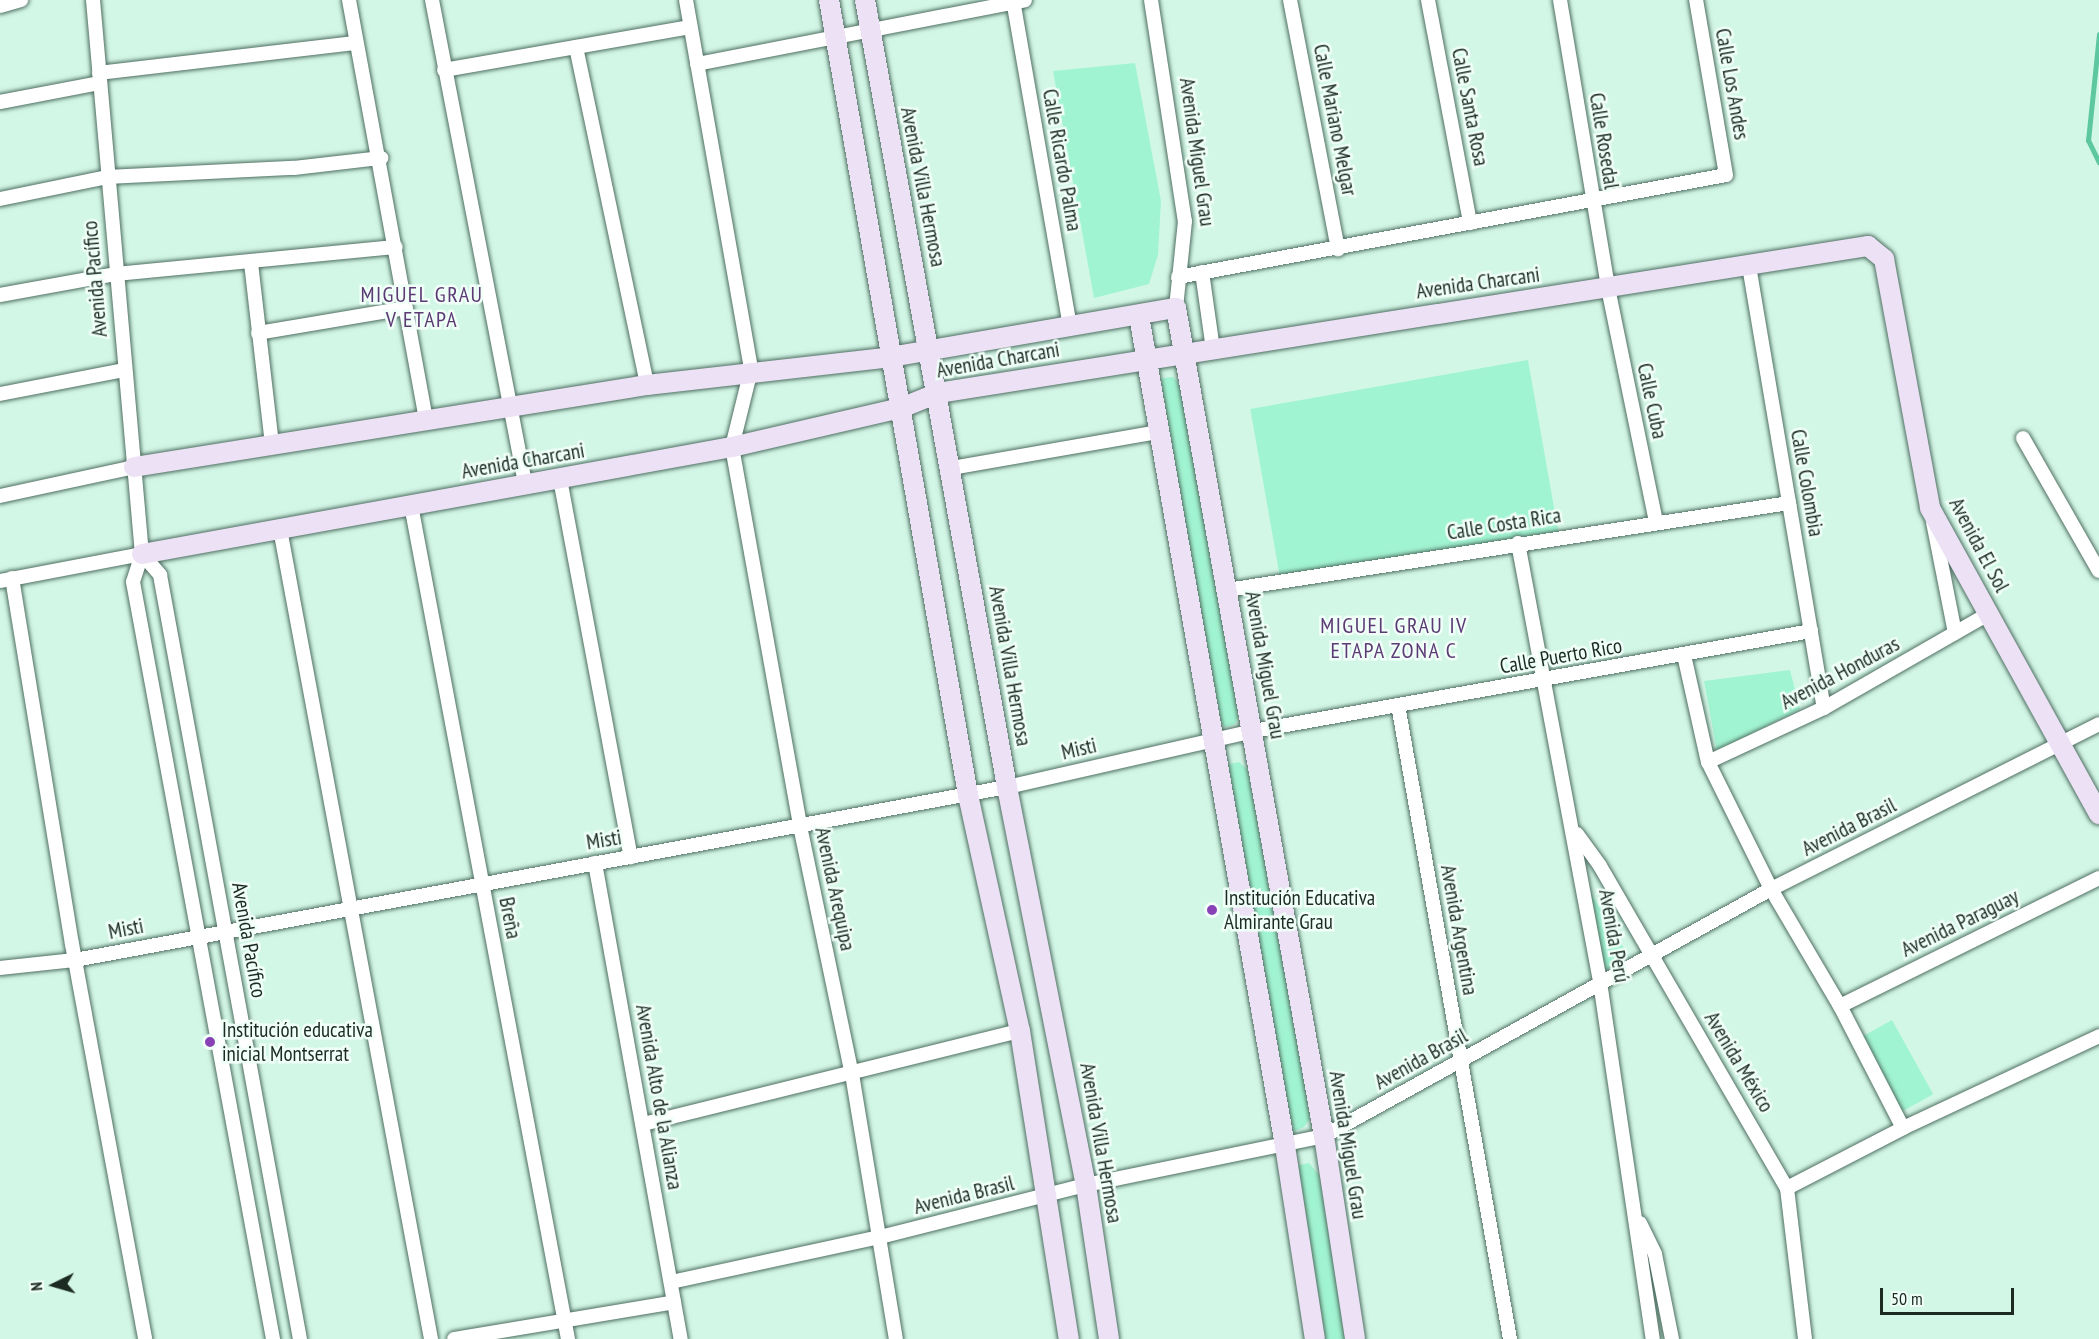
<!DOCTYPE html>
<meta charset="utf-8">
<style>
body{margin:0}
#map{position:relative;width:2099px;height:1339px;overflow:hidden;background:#d3f7e7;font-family:"PT Sans Narrow",sans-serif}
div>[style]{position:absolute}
.green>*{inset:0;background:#a1f4d2;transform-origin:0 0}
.stream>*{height:5px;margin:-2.5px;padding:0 2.5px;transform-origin:2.5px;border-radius:2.5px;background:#5cc7a0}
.roads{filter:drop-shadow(0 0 2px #4f6f62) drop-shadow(0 0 2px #4f6f62)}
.street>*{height:14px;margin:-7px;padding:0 7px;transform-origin:7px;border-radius:7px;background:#fff}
.secondary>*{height:20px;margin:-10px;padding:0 10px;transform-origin:10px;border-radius:10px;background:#ece1f5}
.dots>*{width:16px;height:16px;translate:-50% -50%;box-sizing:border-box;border:3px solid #f0fff8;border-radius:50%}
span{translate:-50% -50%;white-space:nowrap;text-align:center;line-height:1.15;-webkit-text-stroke:5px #f0fff8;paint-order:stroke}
.street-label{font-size:21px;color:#1c2a24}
.poi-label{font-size:21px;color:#1c2a24}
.left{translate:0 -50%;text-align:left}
.neighbourhood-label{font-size:22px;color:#5c3a74;letter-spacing:1.5px}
.north{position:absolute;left:24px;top:1255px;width:60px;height:60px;-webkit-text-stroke:4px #f0fff8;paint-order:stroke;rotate:265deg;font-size:16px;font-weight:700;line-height:24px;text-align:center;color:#1c2a24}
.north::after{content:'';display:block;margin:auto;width:21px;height:27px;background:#1c2a24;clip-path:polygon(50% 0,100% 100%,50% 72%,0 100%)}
.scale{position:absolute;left:1880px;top:1288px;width:134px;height:27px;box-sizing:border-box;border:3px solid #1c2a24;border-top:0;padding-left:8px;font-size:18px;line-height:21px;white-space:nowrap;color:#1c2a24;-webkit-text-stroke:4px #f0fff8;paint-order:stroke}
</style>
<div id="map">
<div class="green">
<div style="clip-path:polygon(1135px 63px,1161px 201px,1158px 255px,1149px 284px,1094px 298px,1053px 71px)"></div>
<div style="left:1528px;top:360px;width:178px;height:282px;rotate:80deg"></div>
<div style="clip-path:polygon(1173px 377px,1181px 386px,1239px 714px,1235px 724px,1225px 727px,1215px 717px,1158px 388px,1163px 378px)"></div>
<div style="clip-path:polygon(1790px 670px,1800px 709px,1717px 751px,1704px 681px)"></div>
<div style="clip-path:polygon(1239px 762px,1248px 770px,1311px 1117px,1304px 1127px,1295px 1131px,1287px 1122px,1226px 773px,1229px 764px)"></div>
<div style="clip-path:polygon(1591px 893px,1629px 957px,1602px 972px)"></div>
<div style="left:1892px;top:1020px;width:85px;height:40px;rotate:61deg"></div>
<div style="clip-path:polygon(1309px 1163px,1319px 1175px,1347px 1339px,1322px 1339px,1294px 1178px,1299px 1165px)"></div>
</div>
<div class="stream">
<div style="left:2099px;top:34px;width:107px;rotate:95.9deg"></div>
<div style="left:2088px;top:140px;width:25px;rotate:64deg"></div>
</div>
<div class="roads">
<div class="street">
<div style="left:93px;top:0;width:556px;rotate:84.95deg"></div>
<div style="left:142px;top:554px;width:29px;rotate:108deg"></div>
<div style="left:133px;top:582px;width:770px;rotate:79.52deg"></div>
<div style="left:349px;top:0;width:427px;rotate:79.6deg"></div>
<div style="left:432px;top:0;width:494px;rotate:79.1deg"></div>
<div style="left:686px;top:0;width:376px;rotate:80deg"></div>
<div style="left:751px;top:370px;width:79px;rotate:103.9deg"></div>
<div style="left:732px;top:447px;width:385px;rotate:79.8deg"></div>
<div style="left:800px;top:826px;width:253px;rotate:78.2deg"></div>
<div style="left:852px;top:1074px;width:269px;rotate:80.6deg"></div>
<div style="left:1013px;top:0;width:332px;rotate:80.1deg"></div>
<div style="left:1151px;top:0;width:224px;rotate:81.3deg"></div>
<div style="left:1185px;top:221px;width:87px;rotate:95.9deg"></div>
<div style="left:1290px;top:0;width:254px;rotate:79.1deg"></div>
<div style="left:1428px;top:0;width:227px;rotate:79.3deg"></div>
<div style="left:1560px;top:0;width:292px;rotate:80.5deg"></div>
<div style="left:1608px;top:288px;width:239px;rotate:78.4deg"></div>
<div style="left:0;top:6px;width:22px;rotate:-16deg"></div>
<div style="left:576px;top:47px;width:345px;rotate:78.1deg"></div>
<div style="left:697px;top:64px;width:334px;rotate:-11deg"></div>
<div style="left:444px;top:70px;width:250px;rotate:-9.9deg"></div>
<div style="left:99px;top:73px;width:259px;rotate:-6.7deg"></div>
<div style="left:0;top:102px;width:102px;rotate:-10.8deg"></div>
<div style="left:0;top:199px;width:109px;rotate:-11.6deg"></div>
<div style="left:107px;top:177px;width:187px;rotate:-2.8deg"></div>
<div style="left:294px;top:168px;width:88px;rotate:-6.6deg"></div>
<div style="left:251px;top:263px;width:183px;rotate:83.4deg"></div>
<div style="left:1749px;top:266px;width:448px;rotate:80.4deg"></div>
<div style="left:1202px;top:272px;width:78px;rotate:81.9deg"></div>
<div style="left:1178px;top:277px;width:557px;rotate:-10.54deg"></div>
<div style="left:1726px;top:175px;width:178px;rotate:-99.7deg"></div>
<div style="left:0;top:295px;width:117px;rotate:-10.3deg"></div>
<div style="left:115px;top:274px;width:282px;rotate:-5.5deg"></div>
<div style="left:258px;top:333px;width:150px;rotate:-9.6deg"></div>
<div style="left:0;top:394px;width:127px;rotate:-10.9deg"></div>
<div style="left:2023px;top:438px;width:153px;rotate:60.3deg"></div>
<div style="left:952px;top:468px;width:210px;rotate:-9.9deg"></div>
<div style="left:560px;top:479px;width:385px;rotate:79.4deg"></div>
<div style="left:0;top:496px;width:137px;rotate:-12.2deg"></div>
<div style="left:411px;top:505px;width:849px;rotate:79.34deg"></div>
<div style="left:1933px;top:522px;width:113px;rotate:78.8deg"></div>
<div style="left:280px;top:529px;width:824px;rotate:79.44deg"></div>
<div style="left:1518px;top:543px;width:447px;rotate:79.4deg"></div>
<div style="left:1600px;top:982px;width:361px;rotate:81.6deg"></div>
<div style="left:142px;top:554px;width:28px;rotate:49deg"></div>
<div style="left:160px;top:575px;width:777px;rotate:79.62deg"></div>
<div style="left:12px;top:578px;width:371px;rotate:80.7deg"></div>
<div style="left:72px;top:944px;width:402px;rotate:79.5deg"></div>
<div style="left:0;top:581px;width:145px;rotate:-10.8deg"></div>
<div style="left:1227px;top:590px;width:569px;rotate:-8.8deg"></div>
<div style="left:1684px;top:655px;width:110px;rotate:77.4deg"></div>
<div style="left:1708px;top:762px;width:142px;rotate:63.6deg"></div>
<div style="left:1771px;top:889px;width:136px;rotate:59.5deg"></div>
<div style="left:1840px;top:1006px;width:137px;rotate:62.7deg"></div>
<div style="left:1398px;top:705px;width:644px;rotate:79.98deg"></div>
<div style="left:1708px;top:762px;width:128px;rotate:-25deg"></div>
<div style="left:1824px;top:708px;width:189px;rotate:-29.8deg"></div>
<div style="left:1577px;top:834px;width:39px;rotate:54deg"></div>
<div style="left:1600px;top:866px;width:372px;rotate:59.9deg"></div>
<div style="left:1787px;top:1188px;width:152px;rotate:83.2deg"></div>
<div style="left:595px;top:863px;width:484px;rotate:79.8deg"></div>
<div style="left:0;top:968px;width:75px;rotate:-6.1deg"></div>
<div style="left:75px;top:960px;width:948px;rotate:-10.52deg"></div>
<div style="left:1007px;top:787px;width:252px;rotate:-12.8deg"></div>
<div style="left:1253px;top:731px;width:567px;rotate:-10.16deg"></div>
<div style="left:1840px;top:1006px;width:289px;rotate:-26.3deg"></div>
<div style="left:643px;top:1124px;width:388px;rotate:-13.9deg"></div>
<div style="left:1787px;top:1188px;width:131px;rotate:-27.3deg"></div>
<div style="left:1903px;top:1128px;width:217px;rotate:-25.1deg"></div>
<div style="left:1640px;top:1223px;width:34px;rotate:64deg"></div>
<div style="left:1655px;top:1254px;width:87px;rotate:78.7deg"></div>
<div style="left:671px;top:1282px;width:214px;rotate:-12.2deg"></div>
<div style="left:880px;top:1237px;width:212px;rotate:-14.2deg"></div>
<div style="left:1086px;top:1185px;width:243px;rotate:-11.6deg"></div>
<div style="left:1324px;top:1136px;width:511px;rotate:-28.92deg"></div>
<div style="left:1771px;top:889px;width:367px;rotate:-26.7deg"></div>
<div style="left:454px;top:1339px;width:223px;rotate:-9.5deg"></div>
</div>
<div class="secondary">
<div style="left:829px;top:0;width:807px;rotate:80.08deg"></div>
<div style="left:968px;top:795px;width:242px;rotate:77.6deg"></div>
<div style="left:1020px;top:1031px;width:312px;rotate:81deg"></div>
<div style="left:865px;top:0;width:800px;rotate:79.77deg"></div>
<div style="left:1007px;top:787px;width:406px;rotate:78.8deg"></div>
<div style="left:1086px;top:1185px;width:156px;rotate:81.5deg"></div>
<div style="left:1139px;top:316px;width:843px;rotate:80.02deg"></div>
<div style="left:1285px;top:1146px;width:195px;rotate:81.2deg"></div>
<div style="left:134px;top:467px;width:520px;rotate:-9.08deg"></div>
<div style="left:647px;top:385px;width:246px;rotate:-6.5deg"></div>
<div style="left:891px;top:357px;width:289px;rotate:-9.8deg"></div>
<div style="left:1176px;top:308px;width:841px;rotate:79.87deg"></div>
<div style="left:1324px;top:1136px;width:205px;rotate:81.3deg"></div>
<div style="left:142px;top:554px;width:600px;rotate:-10.28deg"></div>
<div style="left:732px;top:447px;width:173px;rotate:-13deg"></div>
<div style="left:901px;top:408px;width:40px;rotate:-22deg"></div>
<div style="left:938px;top:393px;width:942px;rotate:-8.98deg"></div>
<div style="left:1868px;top:246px;width:21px;rotate:39deg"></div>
<div style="left:1884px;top:259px;width:253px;rotate:79.5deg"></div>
<div style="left:1930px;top:508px;width:350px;rotate:61.1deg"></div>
</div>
</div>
<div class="dots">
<div style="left:1212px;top:910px;background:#8842b6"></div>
<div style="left:210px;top:1042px;background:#8842b6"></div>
</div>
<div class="street-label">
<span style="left:1732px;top:84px;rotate:80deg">Calle Los Andes</span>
<span style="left:1470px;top:107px;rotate:79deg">Calle Santa Rosa</span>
<span style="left:1335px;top:120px;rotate:79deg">Calle Mariano Melgar</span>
<span style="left:1604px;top:141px;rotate:81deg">Calle Rosedal</span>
<span style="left:1197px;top:152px;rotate:82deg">Avenida Miguel Grau</span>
<span style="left:1062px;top:160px;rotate:80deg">Calle Ricardo Palma</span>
<span style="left:923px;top:187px;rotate:79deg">Avenida Villa Hermosa</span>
<span style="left:95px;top:279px;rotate:-95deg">Avenida Pacífico</span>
<span style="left:1478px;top:283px;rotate:-8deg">Avenida Charcani</span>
<span style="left:998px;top:360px;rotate:-10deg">Avenida Charcani</span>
<span style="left:1652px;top:401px;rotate:78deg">Calle Cuba</span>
<span style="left:523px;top:461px;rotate:-10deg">Avenida Charcani</span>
<span style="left:1807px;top:483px;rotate:80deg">Calle Colombia</span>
<span style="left:1504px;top:524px;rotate:-9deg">Calle Costa Rica</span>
<span style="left:1979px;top:545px;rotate:62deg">Avenida El Sol</span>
<span style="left:1561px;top:656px;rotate:-10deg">Calle Puerto Rico</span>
<span style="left:1265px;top:665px;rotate:80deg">Avenida Miguel Grau</span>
<span style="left:1010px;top:666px;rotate:80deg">Avenida Villa Hermosa</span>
<span style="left:1840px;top:673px;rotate:-28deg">Avenida Honduras</span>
<span style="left:1079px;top:749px;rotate:-13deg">Misti</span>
<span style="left:1849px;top:827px;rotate:-27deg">Avenida Brasil</span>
<span style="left:604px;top:840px;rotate:-9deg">Misti</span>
<span style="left:835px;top:889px;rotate:78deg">Avenida Arequipa</span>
<span style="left:510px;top:918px;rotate:79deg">Breña</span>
<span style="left:1960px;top:923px;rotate:-26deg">Avenida Paraguay</span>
<span style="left:126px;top:929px;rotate:-11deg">Misti</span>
<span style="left:1459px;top:930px;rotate:80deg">Avenida Argentina</span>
<span style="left:1614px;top:936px;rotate:80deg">Avenida Perú</span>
<span style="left:249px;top:940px;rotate:80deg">Avenida Pacífico</span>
<span style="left:1421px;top:1059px;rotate:-29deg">Avenida Brasil</span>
<span style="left:1739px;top:1062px;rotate:59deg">Avenida México</span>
<span style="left:659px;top:1097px;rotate:80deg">Avenida Alto de la Alianza</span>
<span style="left:1101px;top:1143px;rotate:80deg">Avenida Villa Hermosa</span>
<span style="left:1348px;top:1145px;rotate:81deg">Avenida Miguel Grau</span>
<span style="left:964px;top:1195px;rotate:-14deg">Avenida Brasil</span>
</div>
<div class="poi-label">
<span class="left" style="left:1224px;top:910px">Institución Educativa<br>Almirante Grau</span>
<span class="left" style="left:222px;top:1042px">Institución educativa<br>inicial Montserrat</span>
</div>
<div class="neighbourhood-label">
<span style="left:422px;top:307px">MIGUEL GRAU<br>V ETAPA</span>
<span style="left:1394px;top:638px">MIGUEL GRAU IV<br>ETAPA ZONA C</span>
</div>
<div class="north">N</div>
<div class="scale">50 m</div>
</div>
